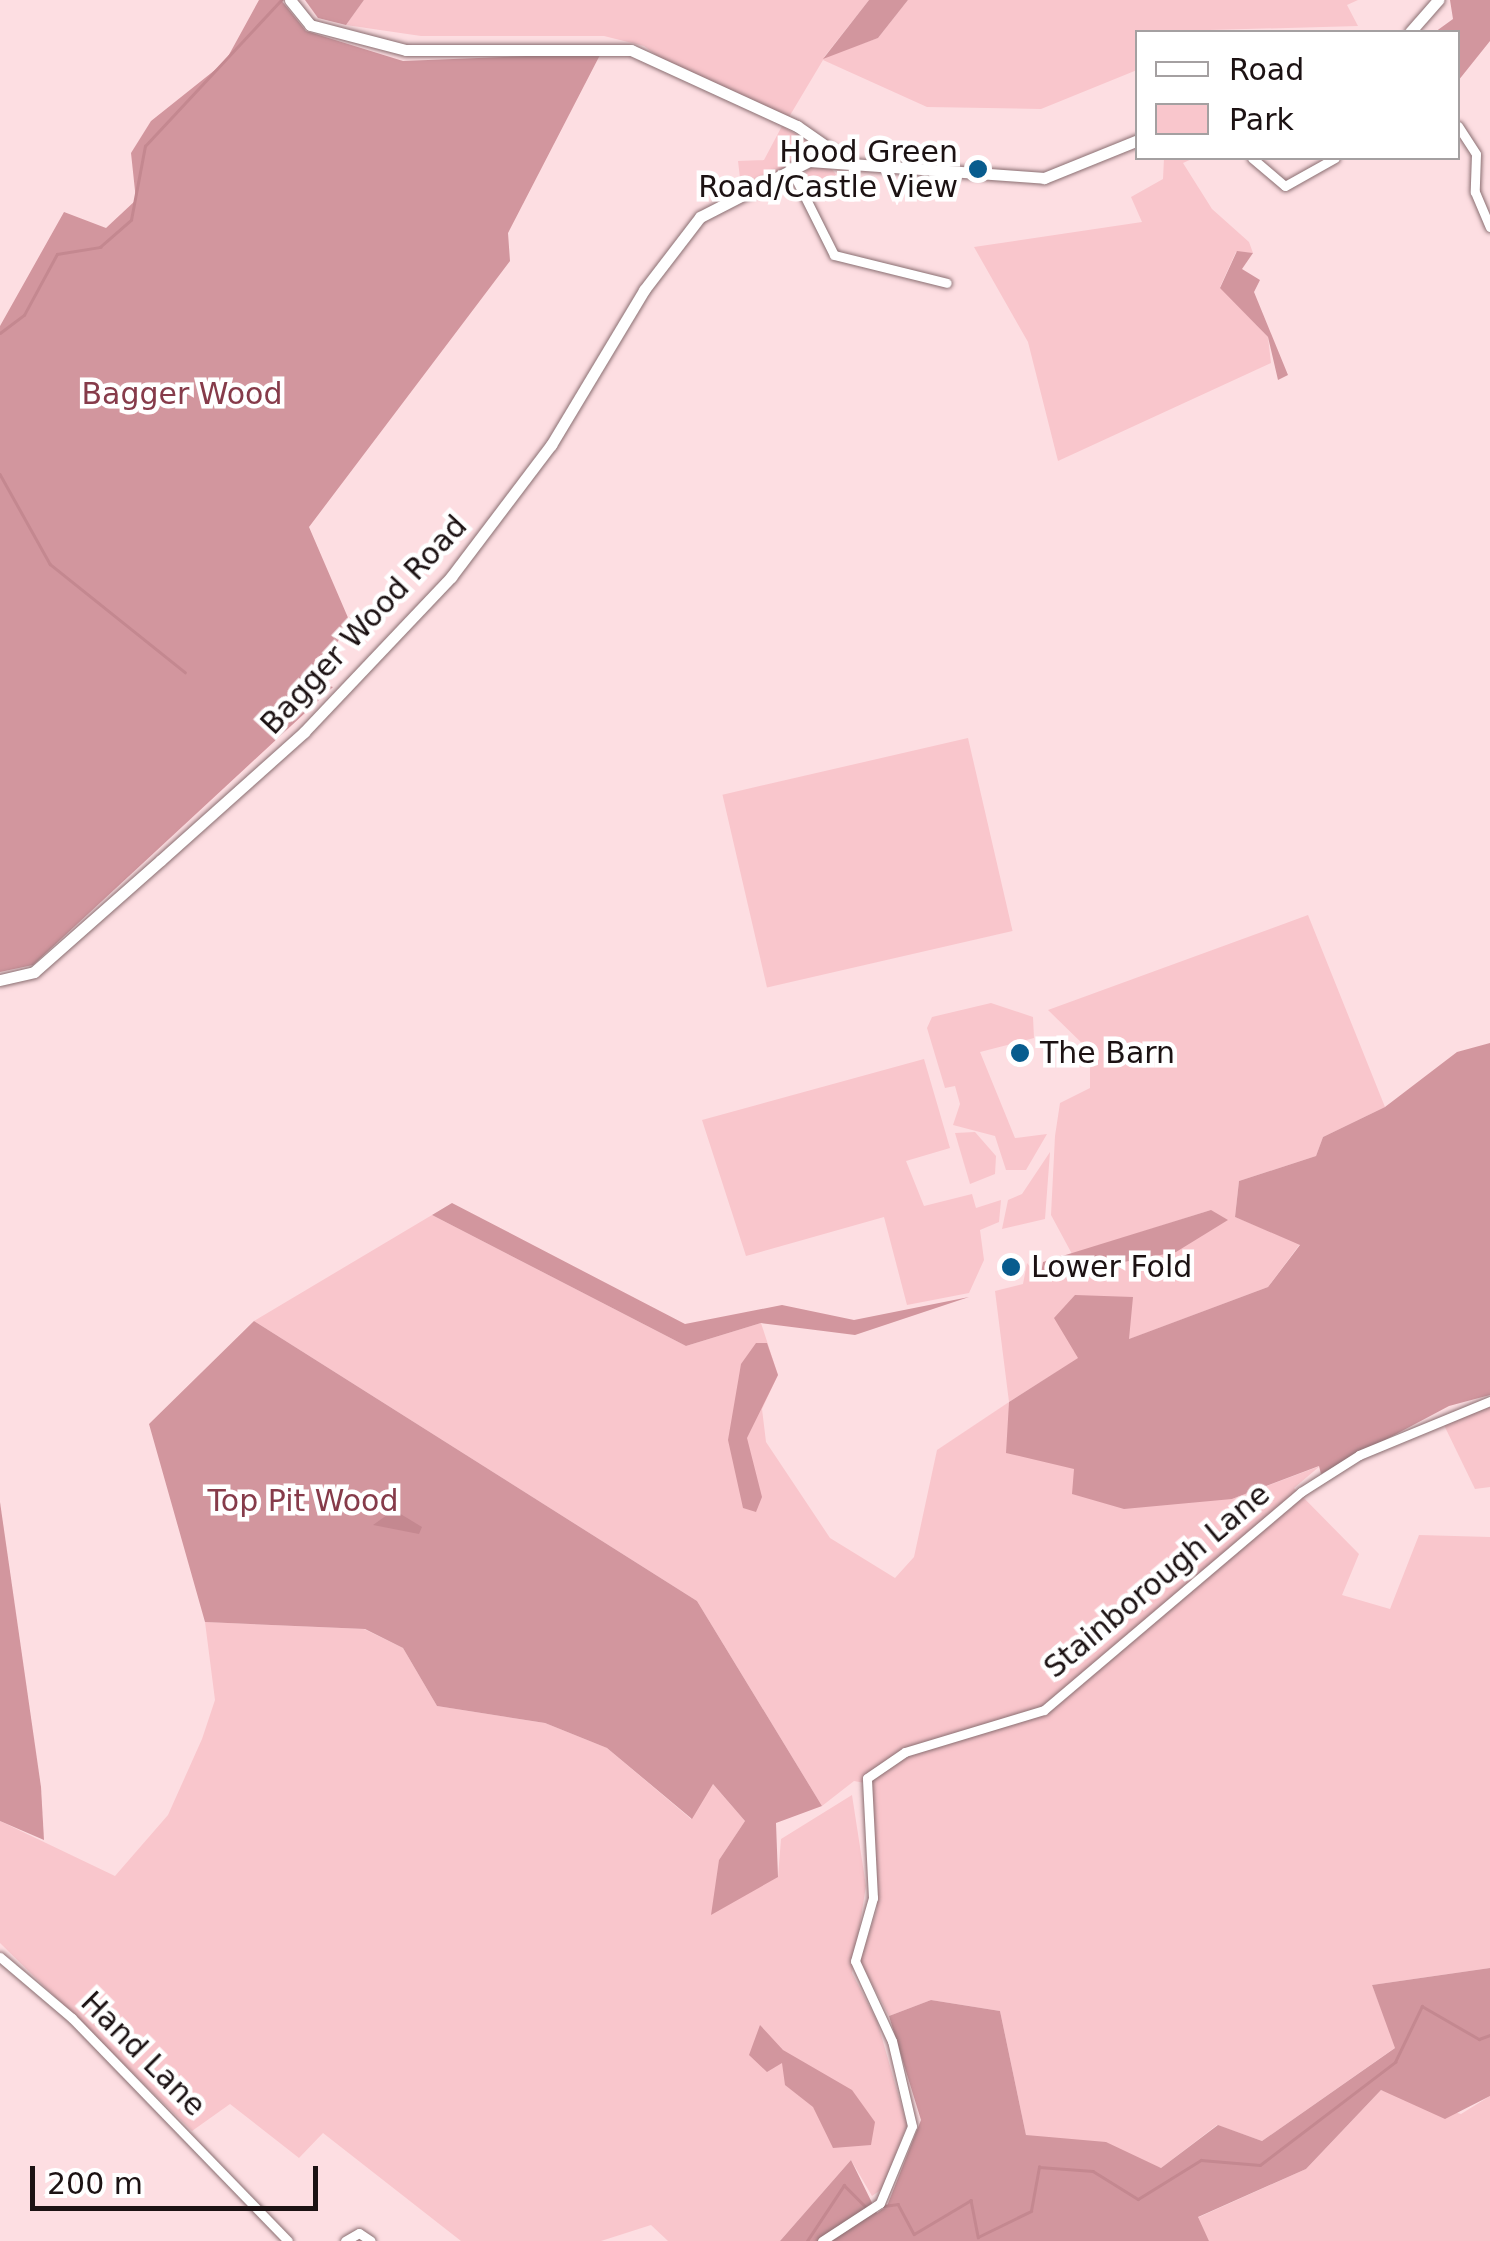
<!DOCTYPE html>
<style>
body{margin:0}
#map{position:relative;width:1490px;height:2241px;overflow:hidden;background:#fddee2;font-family:"DejaVu Sans",sans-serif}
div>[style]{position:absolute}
.green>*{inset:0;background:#f9c6cc;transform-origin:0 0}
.round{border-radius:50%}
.forest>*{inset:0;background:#d2969e}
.water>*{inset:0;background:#c48890}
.stream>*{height:2.5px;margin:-1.25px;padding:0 1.25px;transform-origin:1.25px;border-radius:1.25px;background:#c48890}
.roads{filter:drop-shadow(0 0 2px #896e71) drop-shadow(0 0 2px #896e71)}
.minor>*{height:9px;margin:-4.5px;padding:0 4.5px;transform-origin:4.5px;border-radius:4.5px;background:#fff}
.tertiary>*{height:11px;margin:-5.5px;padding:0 5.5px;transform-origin:5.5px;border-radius:5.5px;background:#fff}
.dots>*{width:28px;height:28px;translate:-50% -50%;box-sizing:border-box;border:5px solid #fff;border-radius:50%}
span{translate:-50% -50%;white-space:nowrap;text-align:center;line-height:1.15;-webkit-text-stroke:9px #fff;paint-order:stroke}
.poi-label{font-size:30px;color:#1c1213}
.right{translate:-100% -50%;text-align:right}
.left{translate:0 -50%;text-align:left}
.park-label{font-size:30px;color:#863b4a}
.street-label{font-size:30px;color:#1c1213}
.legend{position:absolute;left:1135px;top:30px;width:325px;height:130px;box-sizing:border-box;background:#fff;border:2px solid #a4a0a1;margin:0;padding:12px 18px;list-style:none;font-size:30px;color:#1c1213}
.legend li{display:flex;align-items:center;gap:20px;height:50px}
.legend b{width:50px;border:2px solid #a4a0a1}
.scale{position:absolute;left:30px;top:2166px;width:288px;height:45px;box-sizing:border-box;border:5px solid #1c1213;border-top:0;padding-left:12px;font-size:30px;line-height:35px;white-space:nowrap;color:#1c1213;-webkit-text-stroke:8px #fff;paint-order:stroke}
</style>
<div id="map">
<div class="green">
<div style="clip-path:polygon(364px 0,869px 0,824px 57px,878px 38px,908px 0,1358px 0,1347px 5px,1358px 26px,1138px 32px,1137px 70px,1041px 109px,927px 107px,823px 60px,789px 117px,676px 70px,644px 46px,604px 36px,421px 36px,346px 25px)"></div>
<div style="clip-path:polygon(782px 126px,826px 152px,741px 187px,738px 161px,764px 160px)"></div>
<div style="clip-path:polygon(1164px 158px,1194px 158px,1183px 163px,1212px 209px,1249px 242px,1253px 253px,1236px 252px,1220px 287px,1268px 337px,1271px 363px,1058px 461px,1028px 342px,974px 247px,1142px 222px,1131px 197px,1163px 179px)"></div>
<div class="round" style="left:802px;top:165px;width:36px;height:36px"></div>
<div style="left:968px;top:738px;width:198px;height:252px;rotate:77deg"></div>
<div style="clip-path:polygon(1308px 915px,1385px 1107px,1323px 1137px,1316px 1156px,1239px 1181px,1235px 1217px,1300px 1244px,1268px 1287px,1079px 1358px,1009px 1402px,1232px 1499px,1320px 1466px,1294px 1488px,1359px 1554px,1342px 1595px,1390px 1609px,1419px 1535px,1490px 1537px,1490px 1968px,1372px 1985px,1396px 2047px,1262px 2141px,1217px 2125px,1161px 2168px,1026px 2135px,1000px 2011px,931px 2000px,889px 2016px,860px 1961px,877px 1909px,870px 1784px,854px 1781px,822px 1806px,697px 1601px,254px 1321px,432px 1215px,686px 1346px,761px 1323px,778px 1375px,762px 1409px,766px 1442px,830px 1538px,895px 1578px,914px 1557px,937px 1450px,1009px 1402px,995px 1291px,1023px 1284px,1027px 1263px,1040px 1278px,1101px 1263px,1211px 1210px,1072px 1254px,1051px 1215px,1055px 1136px,1060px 1103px,1090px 1088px,1090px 1051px,1048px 1010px)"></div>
<div style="clip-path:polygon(991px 1003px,1033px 1017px,1034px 1038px,980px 1052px,1015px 1138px,1047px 1134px,1026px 1170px,1006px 1170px,995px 1136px,953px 1125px,960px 1104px,955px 1086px,945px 1088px,927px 1028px,932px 1017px)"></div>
<div style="clip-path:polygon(924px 1059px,950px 1148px,906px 1161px,924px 1206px,972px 1194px,976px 1208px,1001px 1200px,999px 1222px,980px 1230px,984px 1260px,969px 1293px,907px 1305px,884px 1217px,746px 1256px,702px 1120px)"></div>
<div style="clip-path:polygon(975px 1132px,996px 1156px,995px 1174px,970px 1184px,955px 1133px)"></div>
<div style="clip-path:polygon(1050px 1152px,1045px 1219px,1002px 1229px,1008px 1200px,1022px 1194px)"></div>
<div style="clip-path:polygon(1490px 1406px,1490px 1487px,1475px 1489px,1443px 1423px)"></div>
<div style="clip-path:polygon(205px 1622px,364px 1629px,403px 1648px,437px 1706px,545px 1723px,607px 1748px,691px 1819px,712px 1783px,745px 1821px,719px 1860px,778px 1877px,781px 1839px,852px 1795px,866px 1886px,852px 1973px,877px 2021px,907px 2125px,882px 2189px,872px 2196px,851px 2160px,780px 2241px,668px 2241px,651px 2225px,601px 2241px,461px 2241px,323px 2133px,299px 2158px,230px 2104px,192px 2131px,0 1943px,0 1821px,115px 1876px,168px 1815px,202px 1739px,215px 1700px)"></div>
<div style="clip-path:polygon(1381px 2090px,1461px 2114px,1490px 2096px,1490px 2241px,1209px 2241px,1197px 2218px,1306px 2169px)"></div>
</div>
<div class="forest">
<div style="clip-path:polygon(259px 0,281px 0,306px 31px,403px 61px,601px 53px,508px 233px,510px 261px,309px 527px,349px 620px,335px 647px,315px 659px,313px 682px,333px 687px,33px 965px,0 972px,0 326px,64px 212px,106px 228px,136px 200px,131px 153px,151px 121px,225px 62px)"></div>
<div style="clip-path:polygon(305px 0,364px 0,346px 25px,318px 18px)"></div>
<div style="clip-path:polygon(869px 0,908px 0,878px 38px,823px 59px)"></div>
<div style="clip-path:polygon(1450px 0,1490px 0,1490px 41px,1458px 81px,1458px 32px,1435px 32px,1453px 19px)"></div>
<div style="clip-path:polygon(1237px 251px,1253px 253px,1242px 269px,1260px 280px,1254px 292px,1288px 375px,1278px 380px,1268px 337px,1220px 288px)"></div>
<div style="clip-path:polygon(1490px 1043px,1490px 1395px,1449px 1406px,1321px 1474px,1319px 1466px,1232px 1499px,1124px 1509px,1072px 1494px,1074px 1469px,1006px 1453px,1009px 1402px,1078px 1358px,1054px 1318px,1075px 1295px,1133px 1297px,1129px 1339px,1268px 1287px,1300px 1245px,1235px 1217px,1239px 1181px,1316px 1156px,1323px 1137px,1385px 1107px,1457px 1052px)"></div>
<div style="clip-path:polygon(452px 1203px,685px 1324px,782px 1305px,854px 1320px,969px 1297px,855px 1335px,761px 1323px,686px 1346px,432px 1215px)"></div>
<div style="clip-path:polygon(1211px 1210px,1228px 1220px,1176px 1252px,1040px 1278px,1043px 1262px)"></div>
<div style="clip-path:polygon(254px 1321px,697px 1601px,822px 1806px,776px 1823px,778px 1877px,711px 1915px,719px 1860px,745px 1821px,713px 1784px,692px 1819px,607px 1748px,545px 1723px,437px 1706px,403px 1648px,365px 1629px,205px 1622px,149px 1424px)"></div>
<div style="clip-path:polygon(756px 1343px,767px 1343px,778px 1375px,747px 1438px,762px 1497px,756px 1512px,743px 1508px,728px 1440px,741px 1364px)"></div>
<div style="clip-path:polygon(0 1502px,41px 1787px,44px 1840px,0 1821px)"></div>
<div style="clip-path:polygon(1490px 1968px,1490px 2096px,1445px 2119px,1381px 2090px,1306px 2169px,1198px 2217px,1209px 2241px,780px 2241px,851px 2160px,877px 2213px,887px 2206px,921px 2120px,889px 2016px,931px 2000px,1000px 2011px,1026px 2135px,1106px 2142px,1161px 2168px,1218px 2125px,1262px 2141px,1395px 2048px,1372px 1985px)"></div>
<div style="clip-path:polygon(760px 2025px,783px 2050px,852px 2090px,875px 2122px,871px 2145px,833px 2148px,813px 2107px,785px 2085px,782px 2063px,767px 2072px,749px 2055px)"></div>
</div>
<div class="water">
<div style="clip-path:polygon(394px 1510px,422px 1527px,419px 1534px,373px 1525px)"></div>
</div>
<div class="stream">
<div style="left:0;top:333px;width:30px;rotate:-37deg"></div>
<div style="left:24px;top:315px;width:69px;rotate:-61.6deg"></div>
<div style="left:57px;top:254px;width:44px;rotate:-9.2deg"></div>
<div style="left:100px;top:247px;width:41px;rotate:-41.1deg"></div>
<div style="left:131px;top:220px;width:75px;rotate:-79.3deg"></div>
<div style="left:145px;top:146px;width:200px;rotate:-47deg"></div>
<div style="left:0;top:474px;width:103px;rotate:60.9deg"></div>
<div style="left:50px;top:564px;width:173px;rotate:38.7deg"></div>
<div style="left:884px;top:2206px;width:14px;rotate:-8deg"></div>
<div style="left:898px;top:2204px;width:34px;rotate:62deg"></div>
<div style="left:914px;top:2234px;width:66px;rotate:-30.8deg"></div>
<div style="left:971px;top:2200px;width:38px;rotate:79deg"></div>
<div style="left:978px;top:2237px;width:59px;rotate:-26.1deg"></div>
<div style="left:1031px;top:2211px;width:45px;rotate:-79.7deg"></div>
<div style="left:1039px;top:2167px;width:54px;rotate:4.2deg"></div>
<div style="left:1093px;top:2171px;width:53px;rotate:31.9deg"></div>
<div style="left:1138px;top:2199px;width:74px;rotate:-31.8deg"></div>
<div style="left:1201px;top:2160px;width:59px;rotate:4.8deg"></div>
<div style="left:1260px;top:2165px;width:170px;rotate:-37.3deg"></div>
<div style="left:1395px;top:2062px;width:62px;rotate:-64.3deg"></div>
<div style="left:1422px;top:2006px;width:66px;rotate:30.1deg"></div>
<div style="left:1479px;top:2039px;width:12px;rotate:-20deg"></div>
<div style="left:807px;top:2241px;width:67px;rotate:-56.5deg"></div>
<div style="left:844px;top:2185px;width:31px;rotate:45deg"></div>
</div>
<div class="roads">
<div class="minor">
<div style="left:1458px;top:126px;width:33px;rotate:57deg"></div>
<div style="left:1476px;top:154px;width:38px;rotate:92deg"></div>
<div style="left:1475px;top:192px;width:38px;rotate:67deg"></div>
<div style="left:1252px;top:158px;width:43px;rotate:40.3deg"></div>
<div style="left:1285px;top:186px;width:57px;rotate:-29.2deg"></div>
<div style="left:790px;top:167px;width:98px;rotate:63.4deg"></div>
<div style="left:834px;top:255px;width:116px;rotate:13.9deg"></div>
<div style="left:0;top:1957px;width:94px;rotate:40.3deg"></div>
<div style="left:72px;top:2018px;width:310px;rotate:45.9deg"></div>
<div style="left:345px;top:2241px;width:16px;rotate:-30deg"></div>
<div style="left:359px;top:2233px;width:14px;rotate:34deg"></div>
<div style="left:822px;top:2241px;width:69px;rotate:-33.2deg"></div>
<div style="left:880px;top:2203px;width:83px;rotate:-67.4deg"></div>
<div style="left:912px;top:2126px;width:87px;rotate:-103.2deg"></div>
<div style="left:892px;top:2041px;width:88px;rotate:-114.8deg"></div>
<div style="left:855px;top:1961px;width:66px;rotate:-74.1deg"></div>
<div style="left:873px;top:1898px;width:120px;rotate:-92.9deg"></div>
<div style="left:867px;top:1778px;width:46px;rotate:-34.4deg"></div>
<div style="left:905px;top:1752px;width:145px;rotate:-16.8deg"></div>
<div style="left:1044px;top:1710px;width:337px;rotate:-40.3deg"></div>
<div style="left:1301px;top:1492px;width:69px;rotate:-32.5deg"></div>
<div style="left:1359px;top:1455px;width:142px;rotate:-22.4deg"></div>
</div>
<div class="tertiary">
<div style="left:290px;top:0;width:32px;rotate:51deg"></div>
<div style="left:310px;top:25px;width:99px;rotate:14.6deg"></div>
<div style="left:406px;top:50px;width:225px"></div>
<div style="left:631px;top:50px;width:183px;rotate:24.6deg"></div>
<div style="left:797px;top:126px;width:56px;rotate:34.8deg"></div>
<div style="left:1410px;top:32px;width:43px;rotate:-48.8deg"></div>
<div style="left:0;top:980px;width:35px;rotate:-13deg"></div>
<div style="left:34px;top:972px;width:169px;rotate:-41.4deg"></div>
<div style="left:161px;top:860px;width:192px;rotate:-41.8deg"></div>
<div style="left:304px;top:732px;width:214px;rotate:-46.5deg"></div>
<div style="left:451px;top:577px;width:166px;rotate:-52.9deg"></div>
<div style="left:551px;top:445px;width:181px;rotate:-59deg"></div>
<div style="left:644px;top:290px;width:92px;rotate:-52.5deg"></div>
<div style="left:700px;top:217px;width:123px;rotate:-27.2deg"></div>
<div style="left:809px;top:161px;width:236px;rotate:4.1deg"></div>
<div style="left:1044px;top:178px;width:101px;rotate:-22deg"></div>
</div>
</div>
<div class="dots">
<div style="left:978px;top:169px;background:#085c8e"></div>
<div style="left:1020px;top:1053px;background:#085c8e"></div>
<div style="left:1011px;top:1267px;background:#085c8e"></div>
</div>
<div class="poi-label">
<span class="right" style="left:958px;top:169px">Hood Green<br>Road/Castle View</span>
<span class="left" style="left:1040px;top:1053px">The Barn</span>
<span class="left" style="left:1031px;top:1267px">Lower Fold</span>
</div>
<div class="park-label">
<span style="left:182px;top:394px">Bagger Wood</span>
<span style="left:303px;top:1501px">Top Pit Wood</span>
</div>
<div class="street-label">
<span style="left:364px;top:625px;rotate:-47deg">Bagger Wood Road</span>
<span style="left:1157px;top:1581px;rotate:-40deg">Stainborough Lane</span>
<span style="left:143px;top:2054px;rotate:45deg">Hand Lane</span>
</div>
<ul class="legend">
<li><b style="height:12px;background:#fff"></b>Road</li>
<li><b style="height:28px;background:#f9c6cc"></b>Park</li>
</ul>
<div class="scale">200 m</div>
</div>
